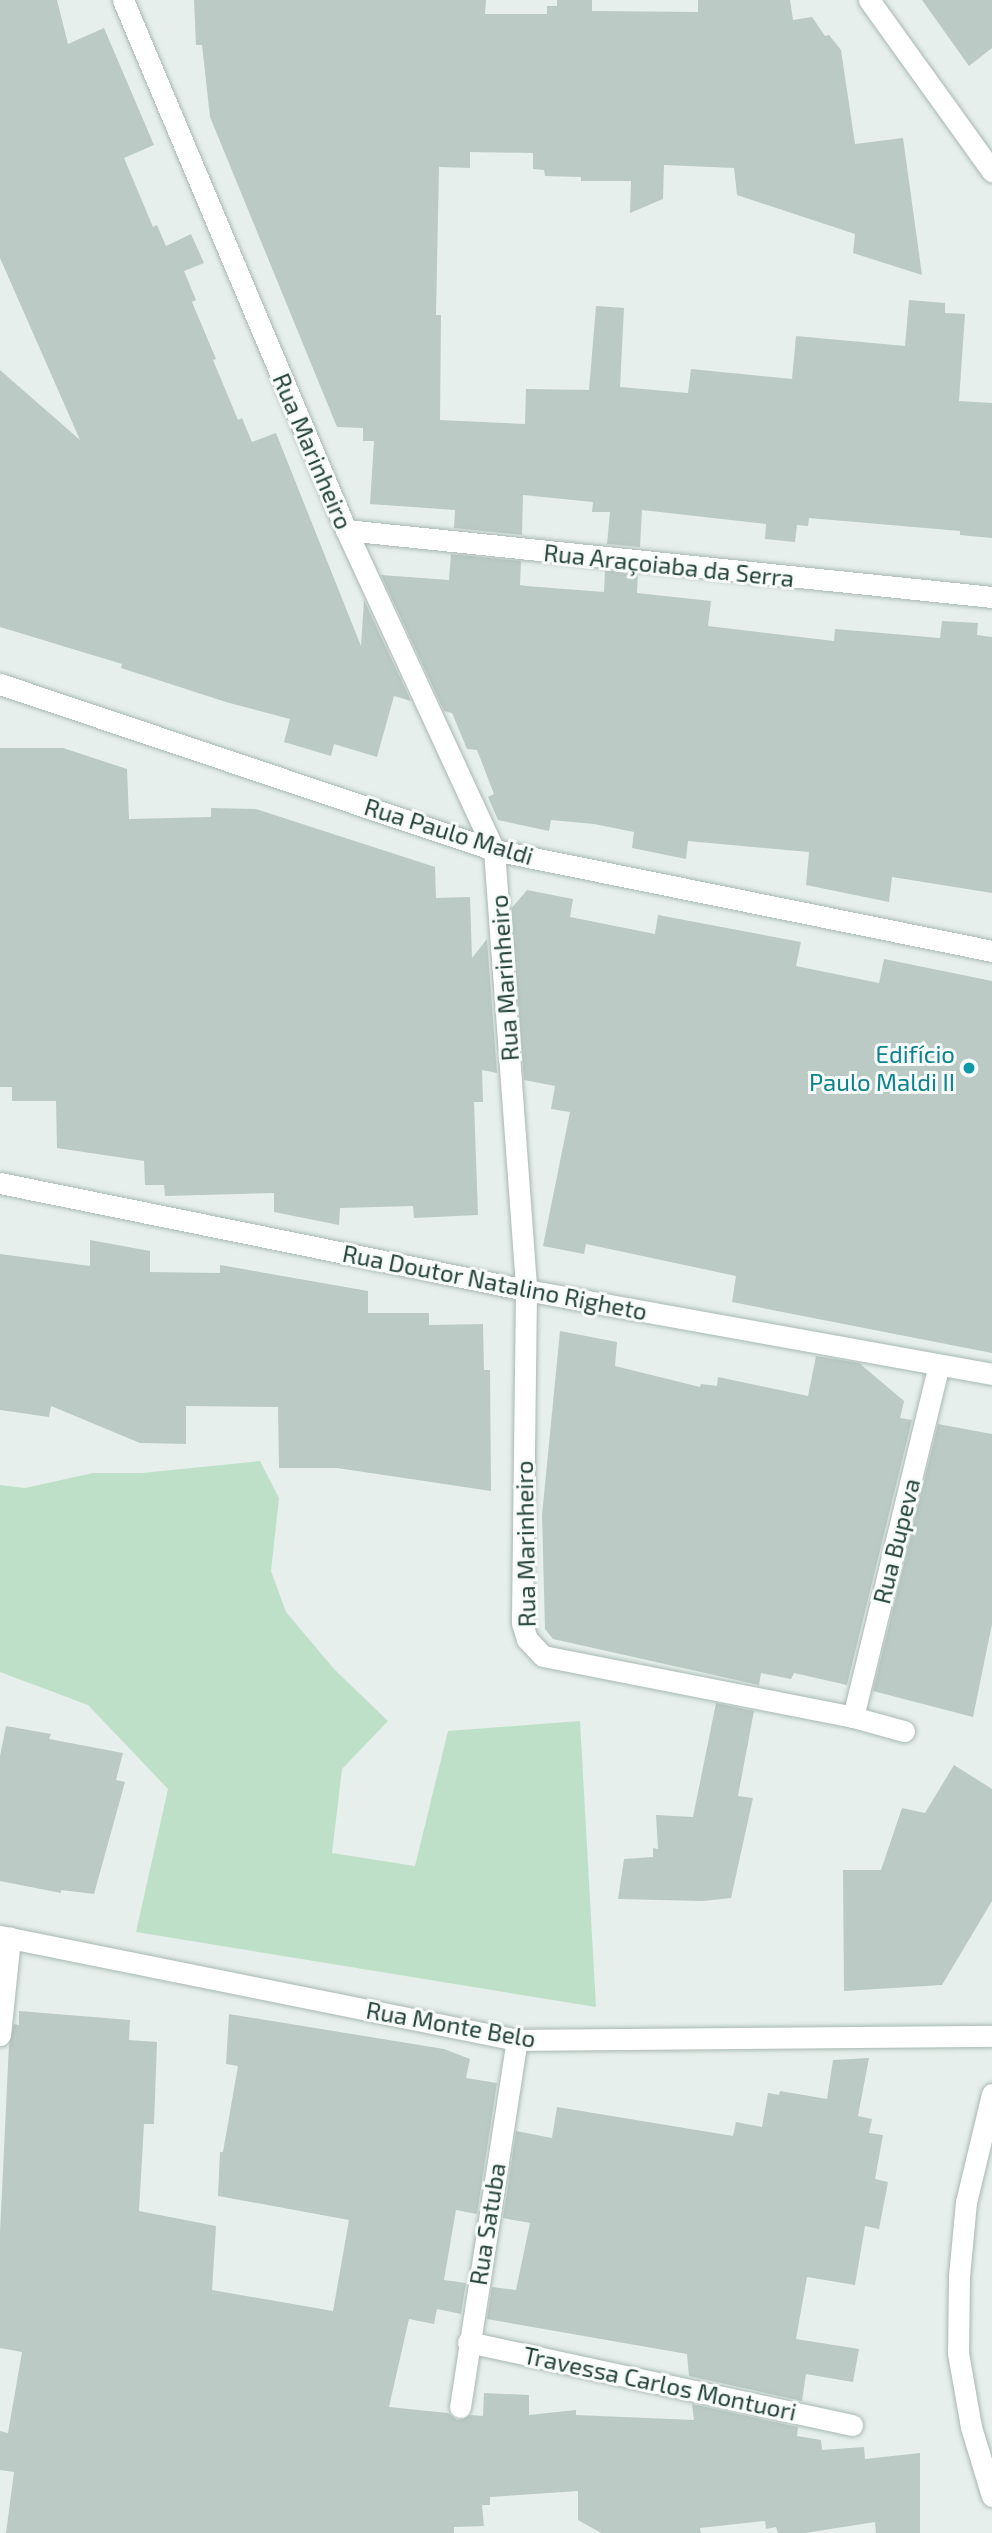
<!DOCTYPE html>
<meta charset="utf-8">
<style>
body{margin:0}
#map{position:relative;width:992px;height:2533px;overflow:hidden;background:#e6efeb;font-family:"Exo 2",sans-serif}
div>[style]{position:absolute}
.green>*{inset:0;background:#bfe0c8}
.building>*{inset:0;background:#bbcac4}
.roads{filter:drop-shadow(0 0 2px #a8b8b2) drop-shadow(0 0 2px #a8b8b2)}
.minor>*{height:21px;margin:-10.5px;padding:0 10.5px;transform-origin:10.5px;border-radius:10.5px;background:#fff}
.dots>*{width:19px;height:19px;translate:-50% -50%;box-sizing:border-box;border:4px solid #f7fbf9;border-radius:50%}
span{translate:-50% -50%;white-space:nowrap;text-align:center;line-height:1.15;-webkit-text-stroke:6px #f7fbf9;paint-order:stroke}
.street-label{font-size:24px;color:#24423a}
.culture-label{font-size:24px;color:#0d838f}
.right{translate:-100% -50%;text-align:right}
</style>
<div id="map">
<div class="green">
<div style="clip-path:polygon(260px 1461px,279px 1498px,271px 1571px,286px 1612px,334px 1669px,388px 1721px,342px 1769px,332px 1853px,415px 1866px,448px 1731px,580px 1721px,596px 2007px,136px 1932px,168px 1789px,88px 1705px,0 1672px,0 1485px,25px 1488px,93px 1473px,142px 1473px)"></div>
</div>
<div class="building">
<div style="clip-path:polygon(0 0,57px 0,68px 44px,104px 28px,154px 145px,124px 158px,153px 227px,157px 225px,166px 246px,191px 234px,204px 263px,184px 271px,196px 300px,192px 302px,216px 359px,213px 360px,238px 420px,242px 418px,252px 442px,276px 433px,361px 646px,364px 600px,411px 701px,394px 696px,377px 757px,334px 744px,331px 756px,284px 742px,290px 719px,226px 702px,121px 668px,122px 664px,0 627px,0 370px,80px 440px,0 258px)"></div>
<div style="clip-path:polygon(194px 0,486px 0,485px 14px,547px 14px,547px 6px,557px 6px,557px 0,592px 0,592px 11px,698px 12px,698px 0,790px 0,793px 20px,812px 17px,825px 36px,829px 35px,841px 50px,855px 144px,903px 138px,922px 275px,853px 253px,855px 234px,737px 195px,734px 168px,664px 165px,663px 199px,630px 213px,631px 181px,581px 181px,581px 177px,545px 176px,544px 170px,533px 169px,533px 153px,470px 152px,470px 168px,439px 167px,436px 315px,441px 315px,440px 420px,525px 424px,526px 389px,589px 390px,596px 306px,624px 308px,620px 387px,688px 393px,691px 369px,792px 379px,796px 336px,905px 346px,909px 300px,945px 303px,945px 313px,965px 314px,959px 401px,992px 403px,992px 538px,960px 535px,960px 531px,809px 518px,808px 526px,797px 525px,795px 542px,765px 539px,766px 524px,642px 510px,640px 547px,607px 544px,610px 512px,592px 512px,593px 502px,523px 495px,522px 535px,454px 528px,455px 510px,370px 504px,374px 441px,363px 441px,363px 428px,337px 427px,226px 156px,210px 117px,202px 45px,196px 45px)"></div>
<div style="clip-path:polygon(922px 0,992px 0,992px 48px,969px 66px)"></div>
<div style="clip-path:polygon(451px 554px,521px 561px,520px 585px,526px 586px,604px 592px,605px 570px,638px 574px,637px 593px,711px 601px,708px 626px,834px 641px,835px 629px,940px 638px,942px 621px,978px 623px,977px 635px,992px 637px,992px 893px,892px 877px,889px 902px,806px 885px,809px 852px,688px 841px,686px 859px,632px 848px,634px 832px,594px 824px,551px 820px,549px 831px,498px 820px,488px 797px,494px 794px,477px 750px,467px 749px,452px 713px,444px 711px,381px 575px,449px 580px)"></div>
<div style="clip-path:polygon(0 748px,63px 748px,127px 769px,129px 819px,211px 817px,211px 808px,256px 809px,435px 867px,436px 898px,470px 897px,472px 958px,487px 939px,497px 1073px,482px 1070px,483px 1102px,474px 1102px,478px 1215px,414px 1218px,413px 1206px,340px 1208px,339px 1225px,274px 1212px,274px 1193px,165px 1196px,164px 1185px,145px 1185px,144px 1161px,57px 1148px,56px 1101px,12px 1101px,12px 1087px,0 1087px)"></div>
<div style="clip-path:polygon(527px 890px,573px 899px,570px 917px,655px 934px,658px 915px,801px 942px,796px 966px,879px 983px,884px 959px,992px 981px,992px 1353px,732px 1302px,736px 1276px,586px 1244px,584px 1254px,543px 1246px,570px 1112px,551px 1109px,555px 1086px,524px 1080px,511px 909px)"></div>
<div style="clip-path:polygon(90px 1240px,150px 1251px,150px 1272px,220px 1273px,220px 1265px,368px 1291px,368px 1313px,429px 1313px,429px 1325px,483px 1324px,484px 1370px,490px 1370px,491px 1491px,337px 1468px,279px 1468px,278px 1407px,186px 1406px,186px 1444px,140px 1443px,51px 1406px,49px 1417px,0 1410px,0 1254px,90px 1266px)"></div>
<div style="clip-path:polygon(560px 1331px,617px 1342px,615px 1366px,700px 1387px,701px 1384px,717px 1386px,718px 1377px,808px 1396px,816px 1356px,859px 1363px,904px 1401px,900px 1418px,912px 1420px,847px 1685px,794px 1673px,791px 1679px,761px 1673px,759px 1685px,553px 1639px,545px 1629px,542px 1515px)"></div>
<div style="clip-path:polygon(938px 1424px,992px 1434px,992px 1624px,973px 1717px,873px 1691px)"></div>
<div style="clip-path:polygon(716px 1703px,754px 1711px,738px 1796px,753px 1798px,731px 1898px,703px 1901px,618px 1899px,624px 1859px,653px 1857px,653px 1848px,658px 1849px,656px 1815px,693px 1817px)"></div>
<div style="clip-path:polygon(6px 1726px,51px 1734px,49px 1739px,123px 1753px,116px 1780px,125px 1782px,94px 1894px,61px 1890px,61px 1893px,0 1881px,0 1756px)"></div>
<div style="clip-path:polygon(954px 1765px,992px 1789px,992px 1901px,942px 1985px,844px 1991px,843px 1870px,881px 1870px,902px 1808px,925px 1813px)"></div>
<div style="clip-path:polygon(19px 2011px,130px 2020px,129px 2040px,157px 2042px,154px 2124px,144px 2124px,139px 2211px,216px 2226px,212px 2290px,333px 2311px,349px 2220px,218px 2196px,220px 2152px,223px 2152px,238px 2066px,226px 2064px,229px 2014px,444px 2049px,470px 2059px,466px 2078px,497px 2083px,477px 2214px,456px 2210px,444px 2280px,466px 2283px,461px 2314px,437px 2309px,434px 2324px,409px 2319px,389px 2407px,448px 2413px,457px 2420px,464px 2419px,470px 2415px,483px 2416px,484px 2393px,529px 2395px,529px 2415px,576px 2410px,576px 2415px,694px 2420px,692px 2404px,798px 2427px,797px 2436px,821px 2440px,822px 2450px,864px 2447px,865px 2459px,920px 2453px,920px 2533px,876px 2533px,875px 2522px,805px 2533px,778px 2533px,776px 2527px,766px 2529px,765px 2521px,700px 2528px,701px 2533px,601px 2533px,578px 2520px,578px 2491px,490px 2497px,490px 2505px,482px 2505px,484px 2526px,454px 2527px,454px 2533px,6px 2533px,14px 2472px,0 2470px,0 2431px,8px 2433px,22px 2352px,0 2348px,0 2233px,9px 2044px,14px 2024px,19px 2025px)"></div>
<div style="clip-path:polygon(869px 2058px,858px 2116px,872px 2119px,869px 2133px,883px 2135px,875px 2179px,888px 2182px,879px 2229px,865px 2226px,855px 2285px,807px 2277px,796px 2339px,859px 2349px,853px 2382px,806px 2374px,802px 2401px,689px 2376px,687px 2354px,487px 2319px,492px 2287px,516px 2290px,530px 2223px,503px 2218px,516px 2131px,552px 2138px,557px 2107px,733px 2136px,736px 2122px,762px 2127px,768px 2093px,779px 2095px,780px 2091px,827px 2099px,833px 2060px)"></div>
</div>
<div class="roads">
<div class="minor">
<div style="left:123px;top:0;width:575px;rotate:67.18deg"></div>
<div style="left:346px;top:530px;width:353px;rotate:65.2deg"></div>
<div style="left:494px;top:850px;width:441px;rotate:85.8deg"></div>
<div style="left:526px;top:1290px;width:333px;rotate:90.7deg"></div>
<div style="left:522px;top:1623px;width:17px;rotate:73deg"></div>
<div style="left:527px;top:1639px;width:23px;rotate:47deg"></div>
<div style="left:543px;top:1656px;width:316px;rotate:11.1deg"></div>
<div style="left:853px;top:1717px;width:53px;rotate:15.4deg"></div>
<div style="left:869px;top:0;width:211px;rotate:54.3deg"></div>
<div style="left:346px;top:530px;width:649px;rotate:5.92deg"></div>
<div style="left:0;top:684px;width:521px;rotate:18.57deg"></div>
<div style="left:494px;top:850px;width:508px;rotate:11.46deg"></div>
<div style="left:0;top:1183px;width:537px;rotate:11.5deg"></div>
<div style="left:526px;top:1290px;width:474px;rotate:10.2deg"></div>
<div style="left:853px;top:1717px;width:362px;rotate:-76.3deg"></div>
<div style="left:0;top:1936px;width:527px;rotate:11.37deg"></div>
<div style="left:517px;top:2040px;width:475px;rotate:-0.5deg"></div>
<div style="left:0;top:2035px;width:98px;rotate:-84.1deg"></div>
<div style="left:992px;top:2094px;width:111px;rotate:103.5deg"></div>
<div style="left:966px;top:2202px;width:74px;rotate:95.4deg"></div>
<div style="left:959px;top:2276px;width:77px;rotate:90.7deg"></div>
<div style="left:958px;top:2353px;width:75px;rotate:80deg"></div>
<div style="left:971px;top:2427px;width:72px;rotate:73.1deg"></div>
<div style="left:468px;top:2342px;width:393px;rotate:12.2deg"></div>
<div style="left:460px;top:2407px;width:371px;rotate:-81.2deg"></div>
</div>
</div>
<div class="dots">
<div style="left:969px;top:1068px;background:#0f9aa8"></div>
</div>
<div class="street-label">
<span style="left:313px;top:451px;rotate:67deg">Rua Marinheiro</span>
<span style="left:669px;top:565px;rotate:6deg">Rua Araçoiaba da Serra</span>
<span style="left:449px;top:831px;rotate:17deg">Rua Paulo Maldi</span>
<span style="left:504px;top:978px;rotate:-94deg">Rua Marinheiro</span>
<span style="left:495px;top:1282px;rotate:11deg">Rua Doutor Natalino Righeto</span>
<span style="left:896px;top:1541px;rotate:-76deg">Rua Bupeva</span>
<span style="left:525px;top:1544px;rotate:-91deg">Rua Marinheiro</span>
<span style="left:451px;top:2024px;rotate:10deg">Rua Monte Belo</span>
<span style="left:487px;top:2224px;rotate:-81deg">Rua Satuba</span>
<span style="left:660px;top:2383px;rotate:12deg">Travessa Carlos Montuori</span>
</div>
<div class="culture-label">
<span class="right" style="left:955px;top:1068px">Edifício<br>Paulo Maldi II</span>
</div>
</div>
